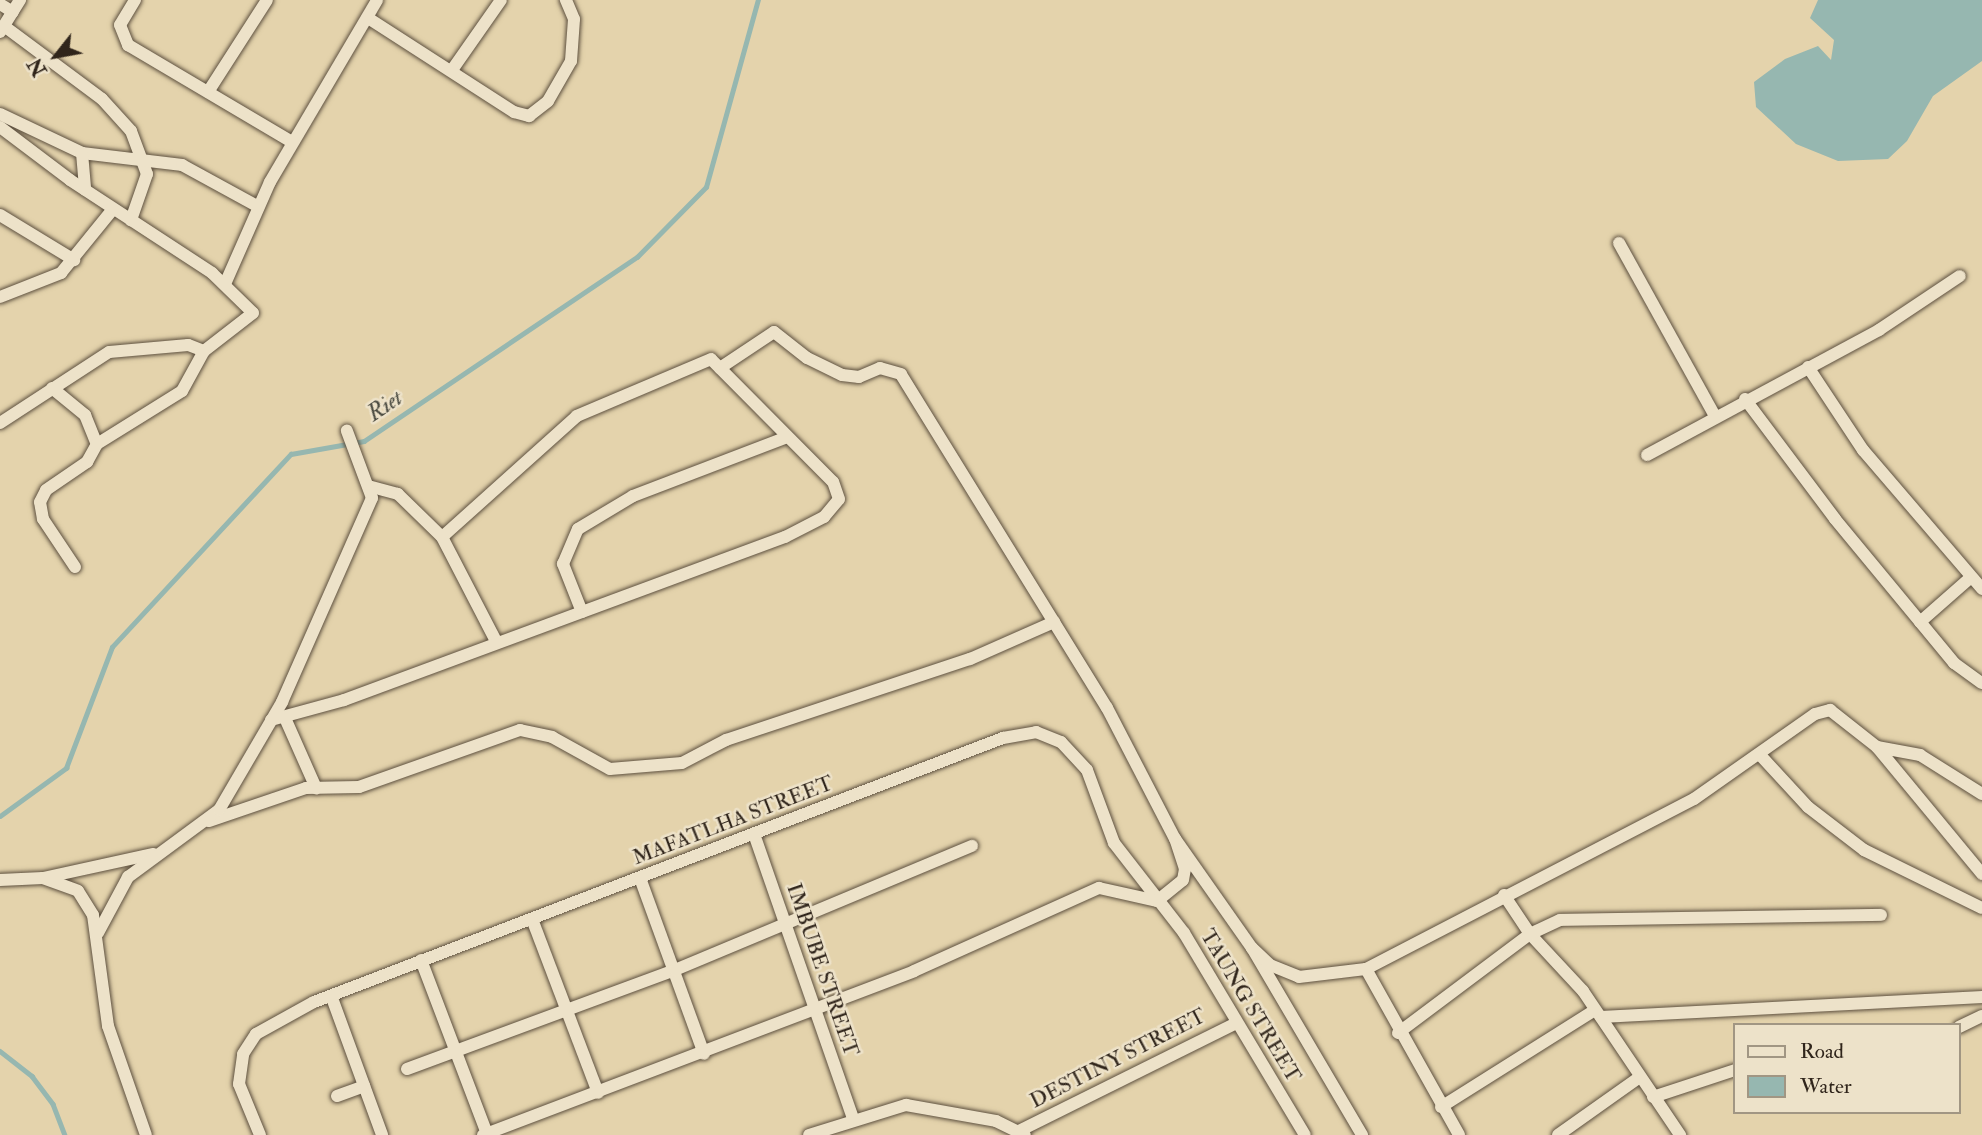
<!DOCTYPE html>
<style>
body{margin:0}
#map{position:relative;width:1982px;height:1135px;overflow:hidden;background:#e4d3ac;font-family:"IM FELL Double Pica",serif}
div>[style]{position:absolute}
.water>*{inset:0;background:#96b7b0}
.stream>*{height:4.5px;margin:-2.25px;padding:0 2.25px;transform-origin:2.25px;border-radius:2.25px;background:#96b7b0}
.roads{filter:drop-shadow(0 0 2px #5d503f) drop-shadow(0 0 2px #5d503f)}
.street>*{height:12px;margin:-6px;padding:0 6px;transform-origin:6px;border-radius:6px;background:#ede2c9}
span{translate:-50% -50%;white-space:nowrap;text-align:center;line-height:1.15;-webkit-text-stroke:5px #ede2c9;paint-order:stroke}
.street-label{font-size:21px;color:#30251b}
.water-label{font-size:23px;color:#4a4a40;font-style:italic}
.legend{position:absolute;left:1733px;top:1023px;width:228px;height:91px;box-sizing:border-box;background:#ede2c9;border:2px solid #a19683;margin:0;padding:9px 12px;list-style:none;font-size:21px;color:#30251b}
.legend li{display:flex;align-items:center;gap:14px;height:35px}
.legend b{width:35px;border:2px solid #a19683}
.north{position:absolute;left:21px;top:21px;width:70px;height:70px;-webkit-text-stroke:5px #ede2c9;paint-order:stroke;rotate:239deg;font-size:19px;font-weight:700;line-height:28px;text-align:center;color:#30251b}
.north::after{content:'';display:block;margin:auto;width:24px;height:32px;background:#30251b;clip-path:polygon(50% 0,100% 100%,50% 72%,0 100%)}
</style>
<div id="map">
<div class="water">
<div style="clip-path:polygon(1818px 0,1982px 0,1982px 61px,1933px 96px,1907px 141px,1888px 159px,1838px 161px,1796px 144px,1756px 107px,1754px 82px,1785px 59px,1818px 46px,1831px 60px,1834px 40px,1810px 18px)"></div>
</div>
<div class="stream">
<div style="left:0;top:816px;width:82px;rotate:-36deg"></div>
<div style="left:66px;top:768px;width:129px;rotate:-69.2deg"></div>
<div style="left:112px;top:647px;width:263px;rotate:-47.2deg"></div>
<div style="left:291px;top:454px;width:74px;rotate:-10.1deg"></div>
<div style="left:364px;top:441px;width:329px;rotate:-34deg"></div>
<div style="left:637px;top:257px;width:98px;rotate:-45.4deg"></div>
<div style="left:706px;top:187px;width:194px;rotate:-74.5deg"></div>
<div style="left:0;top:1051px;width:41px;rotate:38deg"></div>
<div style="left:32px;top:1076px;width:35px;rotate:53deg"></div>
<div style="left:53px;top:1104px;width:33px;rotate:69deg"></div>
</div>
<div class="roads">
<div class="street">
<div style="left:135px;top:0;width:29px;rotate:121deg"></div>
<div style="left:120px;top:25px;width:22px;rotate:68deg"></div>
<div style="left:128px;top:45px;width:191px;rotate:30.6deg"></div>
<div style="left:0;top:4px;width:15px;rotate:32deg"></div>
<div style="left:368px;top:18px;width:174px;rotate:32.8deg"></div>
<div style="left:514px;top:112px;width:16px;rotate:15deg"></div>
<div style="left:529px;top:116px;width:24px;rotate:-38deg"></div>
<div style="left:548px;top:101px;width:46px;rotate:-60.1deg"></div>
<div style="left:571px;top:61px;width:42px;rotate:-85.9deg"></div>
<div style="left:574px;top:19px;width:21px;rotate:-113deg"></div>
<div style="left:4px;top:26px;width:122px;rotate:36.7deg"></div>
<div style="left:102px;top:99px;width:43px;rotate:47.8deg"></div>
<div style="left:131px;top:131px;width:46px;rotate:69.6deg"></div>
<div style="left:147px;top:174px;width:49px;rotate:109.2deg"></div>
<div style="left:0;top:32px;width:38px;rotate:-58deg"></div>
<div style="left:452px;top:70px;width:85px;rotate:-55deg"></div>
<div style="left:208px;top:92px;width:109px;rotate:-57.3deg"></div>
<div style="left:0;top:114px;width:91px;rotate:25.4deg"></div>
<div style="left:82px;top:153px;width:101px;rotate:6.8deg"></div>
<div style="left:182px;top:165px;width:85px;rotate:28.7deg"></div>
<div style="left:0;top:127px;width:88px;rotate:37.1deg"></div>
<div style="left:70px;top:180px;width:170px;rotate:33.2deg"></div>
<div style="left:212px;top:273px;width:57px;rotate:44.3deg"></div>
<div style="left:253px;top:313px;width:62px;rotate:142.2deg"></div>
<div style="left:204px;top:351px;width:17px;rotate:-159deg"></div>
<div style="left:188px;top:345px;width:79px;rotate:174.9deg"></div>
<div style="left:109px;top:352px;width:130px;rotate:146.9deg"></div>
<div style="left:82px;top:153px;width:37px;rotate:85deg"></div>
<div style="left:0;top:215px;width:87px;rotate:31.3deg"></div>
<div style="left:1619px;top:243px;width:198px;rotate:61deg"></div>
<div style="left:225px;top:284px;width:111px;rotate:-66.2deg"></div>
<div style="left:270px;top:182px;width:211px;rotate:-59.5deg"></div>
<div style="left:0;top:297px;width:66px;rotate:-21.5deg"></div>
<div style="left:61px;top:273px;width:82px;rotate:-50.9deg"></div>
<div style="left:1808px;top:367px;width:100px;rotate:56.5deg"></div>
<div style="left:1863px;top:450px;width:183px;rotate:49.4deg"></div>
<div style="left:52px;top:388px;width:43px;rotate:39.3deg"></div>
<div style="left:85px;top:415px;width:31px;rotate:68deg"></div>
<div style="left:1745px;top:399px;width:150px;rotate:53.1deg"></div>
<div style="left:1835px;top:519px;width:187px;rotate:50.4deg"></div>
<div style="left:1954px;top:663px;width:34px;rotate:36deg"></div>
<div style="left:1647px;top:455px;width:264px;rotate:-28.3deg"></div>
<div style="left:1879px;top:330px;width:97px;rotate:-33.7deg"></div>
<div style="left:442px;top:537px;width:117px;rotate:62.6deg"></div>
<div style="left:75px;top:567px;width:58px;rotate:-123.7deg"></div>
<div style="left:43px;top:519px;width:17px;rotate:-100deg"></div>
<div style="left:40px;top:502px;width:13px;rotate:-63deg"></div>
<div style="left:46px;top:490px;width:50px;rotate:-34.3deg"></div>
<div style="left:87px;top:462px;width:21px;rotate:-61deg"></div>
<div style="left:97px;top:444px;width:100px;rotate:-31.9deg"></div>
<div style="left:182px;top:391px;width:46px;rotate:-61.2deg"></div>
<div style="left:582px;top:612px;width:52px;rotate:-111.6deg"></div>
<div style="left:563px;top:564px;width:38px;rotate:-67deg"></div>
<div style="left:578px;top:529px;width:64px;rotate:-31deg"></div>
<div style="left:633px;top:496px;width:163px;rotate:-20.9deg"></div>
<div style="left:1920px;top:622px;width:67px;rotate:-41.3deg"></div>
<div style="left:285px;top:718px;width:77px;rotate:66.1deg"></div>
<div style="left:271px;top:720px;width:76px;rotate:-15.3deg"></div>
<div style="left:344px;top:700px;width:470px;rotate:-20.3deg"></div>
<div style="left:785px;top:537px;width:44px;rotate:-27.1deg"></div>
<div style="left:824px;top:517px;width:23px;rotate:-50deg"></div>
<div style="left:839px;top:499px;width:18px;rotate:-109deg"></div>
<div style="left:833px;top:482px;width:173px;rotate:-134.8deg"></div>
<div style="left:711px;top:359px;width:146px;rotate:157deg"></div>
<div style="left:577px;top:416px;width:181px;rotate:138.1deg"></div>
<div style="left:442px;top:537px;width:62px;rotate:-135.7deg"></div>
<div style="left:398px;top:494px;width:28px;rotate:-165deg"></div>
<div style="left:1877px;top:747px;width:44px;rotate:10.5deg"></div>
<div style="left:1920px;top:755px;width:73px;rotate:32.2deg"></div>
<div style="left:1761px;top:756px;width:69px;rotate:47.3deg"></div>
<div style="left:1808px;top:807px;width:71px;rotate:37.5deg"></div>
<div style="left:1864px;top:850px;width:131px;rotate:26.2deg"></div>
<div style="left:209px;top:821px;width:102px;rotate:-18.8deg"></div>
<div style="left:306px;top:788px;width:53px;rotate:-1.1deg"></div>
<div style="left:359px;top:787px;width:171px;rotate:-19.5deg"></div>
<div style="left:520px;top:730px;width:33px;rotate:12deg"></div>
<div style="left:552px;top:737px;width:66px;rotate:28.9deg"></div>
<div style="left:610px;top:769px;width:72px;rotate:-4.8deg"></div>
<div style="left:682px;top:763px;width:50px;rotate:-27.6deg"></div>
<div style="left:726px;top:740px;width:257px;rotate:-18.4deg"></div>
<div style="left:970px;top:659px;width:92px;rotate:-23.8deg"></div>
<div style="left:754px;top:834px;width:301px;rotate:70.8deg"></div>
<div style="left:1176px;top:840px;width:132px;rotate:54.9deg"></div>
<div style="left:1252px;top:948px;width:217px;rotate:59.5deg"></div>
<div style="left:43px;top:878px;width:37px;rotate:20deg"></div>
<div style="left:78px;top:891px;width:28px;rotate:58deg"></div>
<div style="left:93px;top:915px;width:112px;rotate:82.3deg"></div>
<div style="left:108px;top:1026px;width:115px;rotate:70.8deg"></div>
<div style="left:640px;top:878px;width:187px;rotate:70deg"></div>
<div style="left:0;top:880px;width:43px;rotate:-2.7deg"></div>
<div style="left:43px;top:878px;width:113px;rotate:-12.3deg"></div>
<div style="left:1504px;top:895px;width:47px;rotate:56.3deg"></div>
<div style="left:1530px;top:934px;width:78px;rotate:47.1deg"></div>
<div style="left:1583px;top:991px;width:174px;rotate:56deg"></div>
<div style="left:532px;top:919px;width:186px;rotate:69.2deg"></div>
<div style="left:98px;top:933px;width:64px;rotate:-61.8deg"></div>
<div style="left:128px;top:877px;width:113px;rotate:-36.4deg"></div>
<div style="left:219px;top:810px;width:125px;rotate:-59.7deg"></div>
<div style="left:282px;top:702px;width:223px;rotate:-66.2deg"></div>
<div style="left:372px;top:498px;width:72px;rotate:-110.5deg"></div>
<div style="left:1252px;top:948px;width:25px;rotate:43deg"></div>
<div style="left:1270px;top:965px;width:31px;rotate:22deg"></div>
<div style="left:1299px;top:977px;width:67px;rotate:-6.8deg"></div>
<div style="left:1366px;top:969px;width:369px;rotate:-27.4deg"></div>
<div style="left:1694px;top:799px;width:148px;rotate:-35.1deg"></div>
<div style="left:1815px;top:714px;width:16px;rotate:-15deg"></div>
<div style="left:1830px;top:710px;width:60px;rotate:38.2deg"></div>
<div style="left:1877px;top:747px;width:165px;rotate:50.4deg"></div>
<div style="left:421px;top:960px;width:186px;rotate:69.2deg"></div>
<div style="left:1366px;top:969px;width:190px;rotate:60.7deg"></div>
<div style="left:332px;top:998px;width:146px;rotate:69.9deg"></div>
<div style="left:1601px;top:1017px;width:382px;rotate:-3deg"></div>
<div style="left:1959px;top:1027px;width:25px;rotate:-26deg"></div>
<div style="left:1398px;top:1033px;width:165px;rotate:-36.9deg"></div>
<div style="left:1530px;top:934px;width:33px;rotate:-25deg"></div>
<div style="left:1560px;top:920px;width:321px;rotate:-0.9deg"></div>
<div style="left:407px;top:1069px;width:286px;rotate:-20.3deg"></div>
<div style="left:675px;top:970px;width:322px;rotate:-22.7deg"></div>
<div style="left:337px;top:1096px;width:29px;rotate:-20deg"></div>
<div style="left:1653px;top:1097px;width:86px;rotate:-18.2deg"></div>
<div style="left:1441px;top:1107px;width:182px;rotate:-32.2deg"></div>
<div style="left:1019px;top:1131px;width:241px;rotate:-26.4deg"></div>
<div style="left:260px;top:1135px;width:55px;rotate:-112.4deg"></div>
<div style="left:239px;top:1084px;width:30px;rotate:-82deg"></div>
<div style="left:243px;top:1054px;width:24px;rotate:-57deg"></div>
<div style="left:256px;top:1034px;width:66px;rotate:-28.9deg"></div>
<div style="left:314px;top:1002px;width:738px;rotate:-20.97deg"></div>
<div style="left:1003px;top:738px;width:34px;rotate:-10deg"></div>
<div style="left:1036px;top:732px;width:27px;rotate:22deg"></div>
<div style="left:1061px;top:742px;width:38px;rotate:47deg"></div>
<div style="left:1087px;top:770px;width:78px;rotate:69.7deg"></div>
<div style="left:1114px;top:843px;width:114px;rotate:52.1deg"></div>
<div style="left:1184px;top:933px;width:235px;rotate:59.1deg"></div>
<div style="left:483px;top:1135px;width:461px;rotate:-20.8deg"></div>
<div style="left:914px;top:971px;width:203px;rotate:-24.2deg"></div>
<div style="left:1099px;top:888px;width:59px;rotate:12.6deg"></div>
<div style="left:1157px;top:901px;width:33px;rotate:-39deg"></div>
<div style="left:1183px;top:880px;width:11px;rotate:-80deg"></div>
<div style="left:1185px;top:869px;width:32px;rotate:-108deg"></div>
<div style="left:1175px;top:839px;width:148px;rotate:-117.4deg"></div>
<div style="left:1107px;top:708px;width:392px;rotate:-121.7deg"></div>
<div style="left:901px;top:374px;width:22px;rotate:-164deg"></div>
<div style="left:880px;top:368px;width:23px;rotate:157deg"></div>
<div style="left:859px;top:377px;width:17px;rotate:-173deg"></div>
<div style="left:842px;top:375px;width:39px;rotate:-154deg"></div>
<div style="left:807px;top:358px;width:42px;rotate:-141.8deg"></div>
<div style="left:774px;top:332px;width:65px;rotate:146.3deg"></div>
<div style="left:809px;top:1135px;width:102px;rotate:-17.2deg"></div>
<div style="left:906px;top:1105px;width:91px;rotate:10.1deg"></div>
<div style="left:996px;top:1121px;width:32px;rotate:26deg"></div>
<div style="left:1558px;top:1135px;width:100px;rotate:-35.3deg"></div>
</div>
</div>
<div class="street-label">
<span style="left:733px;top:821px;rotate:-21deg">MAFATLHA STREET</span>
<span style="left:822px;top:970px;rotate:71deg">IMBUBE STREET</span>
<span style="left:1250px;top:1006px;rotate:59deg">TAUNG STREET</span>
<span style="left:1118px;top:1059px;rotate:-27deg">DESTINY STREET</span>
</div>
<div class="water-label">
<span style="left:385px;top:406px;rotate:-34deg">Riet</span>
</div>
<ul class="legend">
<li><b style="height:9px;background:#ede2c9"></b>Road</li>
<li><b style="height:19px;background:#96b7b0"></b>Water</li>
</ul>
<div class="north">N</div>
</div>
